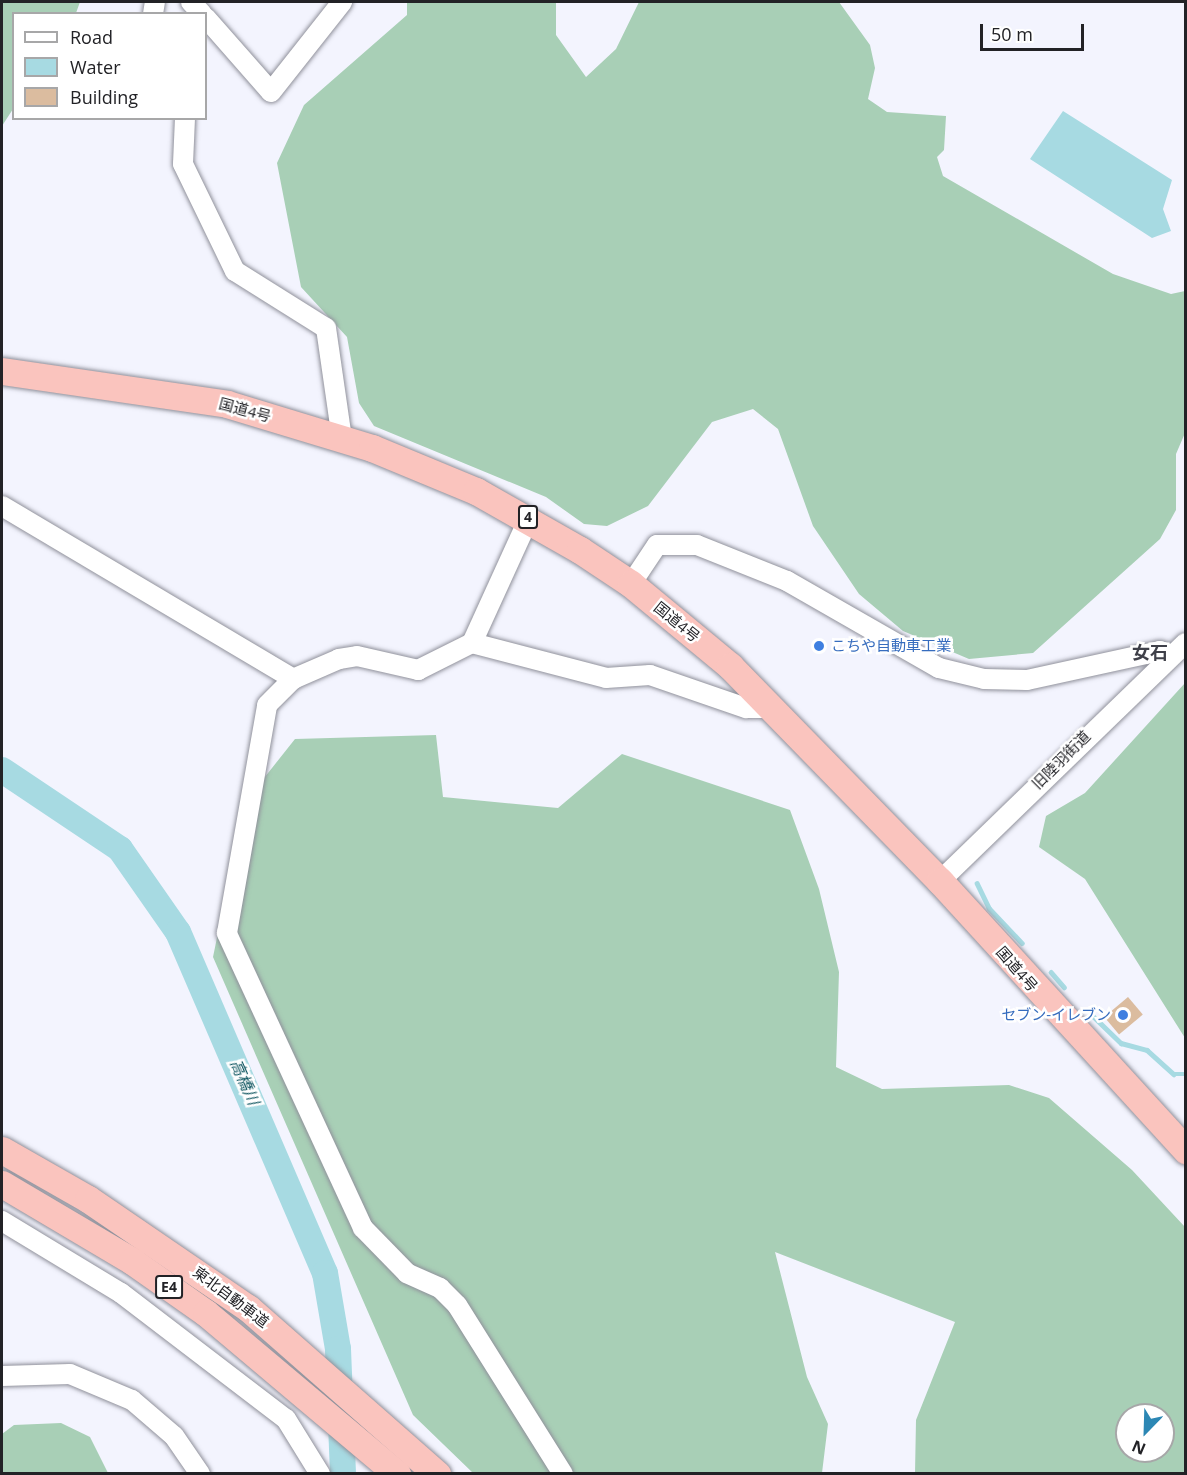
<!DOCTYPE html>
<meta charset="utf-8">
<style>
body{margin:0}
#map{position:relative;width:1187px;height:1475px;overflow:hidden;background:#f3f4fe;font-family:"Open Sans","Noto Sans JP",sans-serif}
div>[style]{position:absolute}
.forest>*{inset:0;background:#a8cfb6}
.water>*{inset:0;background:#a7dae2}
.stream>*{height:4.5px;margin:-2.25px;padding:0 2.25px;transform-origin:2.25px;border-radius:2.25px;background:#a7dae2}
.river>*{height:26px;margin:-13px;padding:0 13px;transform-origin:13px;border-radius:13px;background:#a7dae2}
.building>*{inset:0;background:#dbbc9f;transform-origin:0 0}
.roads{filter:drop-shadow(0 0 2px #90919b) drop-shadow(0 0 2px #90919b)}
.minor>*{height:20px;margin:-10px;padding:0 10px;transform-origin:10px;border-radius:10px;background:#fff}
.highway>*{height:27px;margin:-13.5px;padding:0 13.5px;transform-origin:13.5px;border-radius:13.5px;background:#fac4be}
.dots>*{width:16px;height:16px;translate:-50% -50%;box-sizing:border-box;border:3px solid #fff;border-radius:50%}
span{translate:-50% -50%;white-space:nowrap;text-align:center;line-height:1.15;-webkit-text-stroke:5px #fff;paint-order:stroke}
.shield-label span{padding:2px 4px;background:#fff;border:2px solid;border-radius:4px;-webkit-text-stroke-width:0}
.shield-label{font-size:14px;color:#222226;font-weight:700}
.street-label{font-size:15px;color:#222226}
.shop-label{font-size:15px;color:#366cbe}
.left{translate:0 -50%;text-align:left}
.right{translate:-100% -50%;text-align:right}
.water-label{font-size:16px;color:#125862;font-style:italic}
.quarter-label{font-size:18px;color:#3f4049;font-weight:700}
.frame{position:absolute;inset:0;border:3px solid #222226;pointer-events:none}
.legend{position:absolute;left:12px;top:12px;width:195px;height:108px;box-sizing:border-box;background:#fff;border:2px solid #a7a7a8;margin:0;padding:8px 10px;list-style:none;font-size:18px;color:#222226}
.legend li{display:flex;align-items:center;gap:12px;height:30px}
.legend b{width:30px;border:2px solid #a7a7a8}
.north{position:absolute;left:1115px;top:1403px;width:60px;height:60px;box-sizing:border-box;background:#fff;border:2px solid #a7a7a8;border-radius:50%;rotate:203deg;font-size:16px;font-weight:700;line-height:24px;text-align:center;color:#222226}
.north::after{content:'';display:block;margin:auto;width:21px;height:27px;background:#2c87b4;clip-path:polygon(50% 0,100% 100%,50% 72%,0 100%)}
.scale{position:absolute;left:980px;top:24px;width:104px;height:27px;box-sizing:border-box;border:3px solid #222226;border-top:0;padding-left:8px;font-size:18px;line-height:21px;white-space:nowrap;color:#222226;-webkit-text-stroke:4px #fff;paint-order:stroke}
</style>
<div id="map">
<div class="forest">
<div style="clip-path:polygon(2px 2px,80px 2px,76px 13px,14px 14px,13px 109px,2px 126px)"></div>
<div style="clip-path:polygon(407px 2px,556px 2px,556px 35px,586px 77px,616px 49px,639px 2px,839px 2px,870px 45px,875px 68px,868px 99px,887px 112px,946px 116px,944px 150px,937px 157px,943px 176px,1113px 274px,1171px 294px,1185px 291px,1185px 433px,1176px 454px,1176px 510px,1160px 539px,1033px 653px,969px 659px,903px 631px,859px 594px,813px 526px,778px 429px,753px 409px,712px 422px,648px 506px,607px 526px,584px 524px,546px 497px,374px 426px,359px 403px,347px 337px,301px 287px,277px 163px,304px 105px,407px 15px)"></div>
<div style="clip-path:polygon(1185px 683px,1185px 1038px,1085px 879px,1039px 847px,1046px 816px,1085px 793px)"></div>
<div style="clip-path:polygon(evenodd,436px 735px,443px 797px,558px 808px,622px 754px,790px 810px,819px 889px,839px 972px,836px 1067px,882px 1089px,1009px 1085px,1049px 1098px,1132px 1170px,1185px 1227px,1185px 1473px,915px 1473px,916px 1420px,955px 1322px,775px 1252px,807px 1377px,828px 1424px,822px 1473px,473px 1473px,413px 1415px,213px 957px,245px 802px,295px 739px,436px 735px,1127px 1415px,1163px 1415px,1163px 1451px,1127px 1451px,1127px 1415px)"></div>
<div style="clip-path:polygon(61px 1423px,90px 1437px,108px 1473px,2px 1473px,2px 1434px,14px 1425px)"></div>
</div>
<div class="water">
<div style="clip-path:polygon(1063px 111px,1172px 180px,1163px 209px,1171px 231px,1152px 238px,1030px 159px)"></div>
</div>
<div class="stream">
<div style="left:977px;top:883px;width:28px;rotate:64deg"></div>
<div style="left:989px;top:908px;width:48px;rotate:46.7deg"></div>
<div style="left:1051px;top:972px;width:20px;rotate:49deg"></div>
<div style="left:1091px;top:1014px;width:42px;rotate:44deg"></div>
<div style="left:1121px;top:1043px;width:27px;rotate:15deg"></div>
<div style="left:1147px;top:1050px;width:36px;rotate:42deg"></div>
<div style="left:1174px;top:1074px;width:12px"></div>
</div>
<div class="river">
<div style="left:2px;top:770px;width:142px;rotate:33.8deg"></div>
<div style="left:120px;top:849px;width:101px;rotate:55.1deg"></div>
<div style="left:178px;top:932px;width:371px;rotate:66.7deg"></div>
<div style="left:325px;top:1273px;width:77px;rotate:80.3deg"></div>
<div style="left:338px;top:1349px;width:125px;rotate:87.7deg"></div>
</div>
<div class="building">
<div style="left:1128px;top:997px;width:23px;height:31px;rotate:50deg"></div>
</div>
<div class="roads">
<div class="minor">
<div style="left:191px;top:2px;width:16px;rotate:47deg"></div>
<div style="left:153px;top:14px;width:12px;rotate:-81deg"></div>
<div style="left:206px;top:18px;width:98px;rotate:48.7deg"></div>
<div style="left:271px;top:92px;width:115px;rotate:-51.7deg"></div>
<div style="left:185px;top:118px;width:46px;rotate:92.5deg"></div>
<div style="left:183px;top:164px;width:119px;rotate:64.1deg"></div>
<div style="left:235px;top:271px;width:107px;rotate:32.1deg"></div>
<div style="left:326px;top:328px;width:112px;rotate:81.8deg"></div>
<div style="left:2px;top:506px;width:339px;rotate:30.7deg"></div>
<div style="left:631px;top:584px;width:47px;rotate:-56.3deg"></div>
<div style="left:657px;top:545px;width:40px"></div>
<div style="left:697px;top:545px;width:97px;rotate:21.8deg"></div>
<div style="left:787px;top:581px;width:175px;rotate:29.8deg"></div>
<div style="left:939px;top:668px;width:46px;rotate:13.7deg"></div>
<div style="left:984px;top:679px;width:43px;rotate:1.3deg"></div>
<div style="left:1027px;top:680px;width:136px;rotate:-12.3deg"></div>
<div style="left:1160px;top:651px;width:9px;rotate:18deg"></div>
<div style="left:472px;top:643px;width:137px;rotate:-65.5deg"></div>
<div style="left:940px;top:881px;width:342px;rotate:-44.1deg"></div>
<div style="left:2px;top:1221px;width:139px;rotate:31.2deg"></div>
<div style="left:121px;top:1293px;width:208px;rotate:37.4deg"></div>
<div style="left:286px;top:1419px;width:65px;rotate:58.3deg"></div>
<div style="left:2px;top:1376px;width:68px;rotate:-1.7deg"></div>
<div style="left:70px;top:1374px;width:67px;rotate:22.8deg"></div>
<div style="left:132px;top:1400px;width:55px;rotate:40.6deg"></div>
<div style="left:174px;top:1436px;width:46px;rotate:55.6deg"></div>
<div style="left:563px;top:1474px;width:199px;rotate:-122.1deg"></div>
<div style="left:457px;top:1305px;width:24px;rotate:-135deg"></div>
<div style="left:440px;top:1288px;width:36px;rotate:-156deg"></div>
<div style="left:407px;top:1273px;width:63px;rotate:-134.4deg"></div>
<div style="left:363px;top:1228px;width:325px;rotate:-114.8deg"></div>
<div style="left:227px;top:933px;width:231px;rotate:-80deg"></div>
<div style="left:267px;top:705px;width:37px;rotate:-45deg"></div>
<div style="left:293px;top:679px;width:50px;rotate:-23.5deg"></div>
<div style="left:339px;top:659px;width:18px;rotate:-9deg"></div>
<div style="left:357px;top:656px;width:63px;rotate:12.9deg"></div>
<div style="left:418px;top:670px;width:60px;rotate:-26.6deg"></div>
<div style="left:472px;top:643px;width:138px;rotate:14.6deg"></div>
<div style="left:606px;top:678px;width:44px;rotate:-3.9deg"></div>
<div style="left:650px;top:675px;width:102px;rotate:19deg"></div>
<div style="left:746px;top:708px;width:24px"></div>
</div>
<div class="highway">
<div style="left:2px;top:371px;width:227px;rotate:8.3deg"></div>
<div style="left:227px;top:404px;width:152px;rotate:16.9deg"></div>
<div style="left:372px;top:448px;width:113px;rotate:22.5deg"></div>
<div style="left:476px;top:491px;width:120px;rotate:29.6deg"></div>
<div style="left:580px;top:550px;width:61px;rotate:33.7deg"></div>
<div style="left:631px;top:584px;width:129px;rotate:39.6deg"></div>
<div style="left:730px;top:666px;width:301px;rotate:45.7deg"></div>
<div style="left:940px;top:881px;width:365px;rotate:47.6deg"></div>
<div style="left:2px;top:1150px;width:99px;rotate:29.7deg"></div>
<div style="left:88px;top:1199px;width:194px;rotate:34.3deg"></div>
<div style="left:248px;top:1308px;width:252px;rotate:41.3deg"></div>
<div style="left:2px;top:1184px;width:151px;rotate:30.6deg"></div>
<div style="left:132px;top:1261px;width:90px;rotate:35.1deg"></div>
<div style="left:206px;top:1313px;width:250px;rotate:40.1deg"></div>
</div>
</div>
<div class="dots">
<div style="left:819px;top:646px;background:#3f7fe0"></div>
<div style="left:1123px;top:1015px;background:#3f7fe0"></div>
</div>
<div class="shield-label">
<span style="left:528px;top:517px">4</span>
<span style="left:169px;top:1287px">E4</span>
</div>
<div class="street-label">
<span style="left:245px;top:410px;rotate:15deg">国道4号</span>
<span style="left:677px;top:622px;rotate:39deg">国道4号</span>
<span style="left:1061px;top:760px;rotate:-45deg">旧陸羽街道</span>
<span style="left:1017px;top:969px;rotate:49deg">国道4号</span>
<span style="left:231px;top:1297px;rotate:37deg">東北自動車道</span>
</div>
<div class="shop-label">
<span class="left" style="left:831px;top:646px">こちや自動車工業</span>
<span class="right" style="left:1111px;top:1015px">セブン-イレブン</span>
</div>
<div class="water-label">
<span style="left:245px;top:1082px;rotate:66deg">高橋川</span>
</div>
<div class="quarter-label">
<span style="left:1150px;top:652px">女石</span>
</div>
<div class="frame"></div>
<ul class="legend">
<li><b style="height:8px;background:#fff"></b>Road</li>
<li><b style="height:16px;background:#a7dae2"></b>Water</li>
<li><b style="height:16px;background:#dbbc9f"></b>Building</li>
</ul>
<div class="north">N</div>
<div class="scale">50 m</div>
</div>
